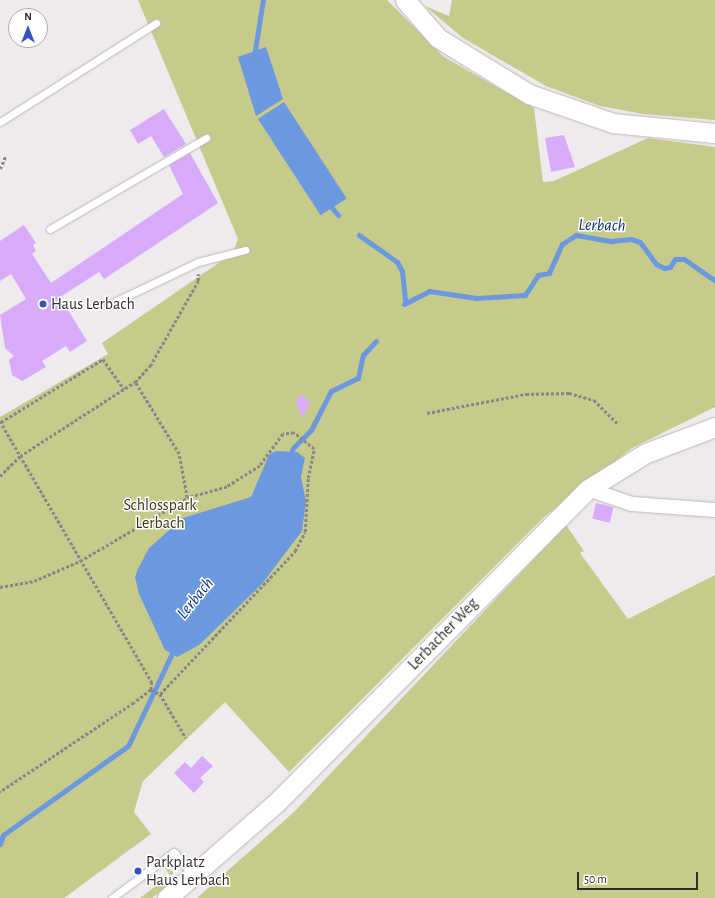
<!DOCTYPE html>
<style>
body{margin:0}
#map{position:relative;width:715px;height:898px;overflow:hidden;background:#eeeaee;font-family:"Alegreya Sans",sans-serif}
div>[style]{position:absolute}
.green>*{inset:0;background:#c6cb8b}
.water>*{inset:0;background:#6c98e0;transform-origin:0 0}
.stream>*{height:5px;margin:-2.5px;padding:0 2.5px;transform-origin:2.5px;border-radius:2.5px;background:#6c98e0}
.building>*{inset:0;background:#d7abfa;transform-origin:0 0}
.path>*{height:2.5px;margin-top:-1.25px;transform-origin:0;background:repeating-linear-gradient(90deg,#898689 0 3px,transparent 0 5px)}
.roads{filter:drop-shadow(0 0 1px #bab6ba) drop-shadow(0 0 1px #bab6ba)}
.lane>*{height:7px;margin:-3.5px;padding:0 3.5px;transform-origin:3.5px;border-radius:3.5px;background:#fff}
.street>*{height:14px;margin:-7px;padding:0 7px;transform-origin:7px;border-radius:7px;background:#fff}
.secondary>*{height:19px;margin:-9.5px;padding:0 9.5px;transform-origin:9.5px;border-radius:9.5px;background:#fff}
.dots>*{width:11px;height:11px;translate:-50% -50%;box-sizing:border-box;border:2px solid #fff;border-radius:50%}
span{translate:-50% -50%;white-space:nowrap;text-align:center;line-height:1.15;-webkit-text-stroke:3px #fff;paint-order:stroke}
.poi-label{font-size:16px;color:#2f2d2f}
.left{translate:0 -50%;text-align:left}
.park-label{font-size:16px;color:#373912}
.street-label{font-size:16px;color:#2f2d2f}
.water-label{font-size:17px;color:#0a3271;font-style:italic}
.north{position:absolute;left:8px;top:8px;width:40px;height:40px;box-sizing:border-box;background:#fff;border:1px solid #acabac;border-radius:50%;rotate:0deg;font-size:11px;font-weight:700;line-height:16px;text-align:center;color:#2f2d2f}
.north::after{content:'';display:block;margin:auto;width:14px;height:18px;background:#3552c3;clip-path:polygon(50% 0,100% 100%,50% 72%,0 100%)}
.scale{position:absolute;left:577px;top:872px;width:121px;height:18px;box-sizing:border-box;border:2px solid #2f2d2f;border-top:0;padding-left:5px;font-size:12px;line-height:14px;white-space:nowrap;color:#2f2d2f;-webkit-text-stroke:3px #fff;paint-order:stroke}
</style>
<div id="map">
<div class="green">
<div style="clip-path:polygon(138px 0,387px 0,444px 57px,534px 108px,543px 182px,554px 181px,648px 138px,715px 147px,715px 407px,632px 448px,544px 517px,289px 772px,225px 702px,143px 781px,134px 812px,151px 834px,64px 898px,0 898px,0 417px,108px 354px,102px 343px,233px 253px,238px 239px)"></div>
<div style="clip-path:polygon(452px 0,715px 0,715px 120px,643px 114px,600px 106px,546px 86px,463px 38px,425px 6px,449px 16px)"></div>
<div style="clip-path:polygon(566px 525px,584px 551px,580px 553px,628px 619px,715px 575px,715px 898px,197px 898px,295px 811px)"></div>
<div style="clip-path:polygon(164px 867px,173px 872px,171px 883px,152px 898px,140px 898px,170px 875px)"></div>
</div>
<div class="water">
<div style="clip-path:polygon(266px 47px,283px 99px,256px 116px,238px 57px)"></div>
<div style="left:284px;top:102px;width:115px;height:31px;rotate:57deg"></div>
<div style="clip-path:polygon(276px 451px,297px 452px,305px 458px,301px 477px,306px 501px,302px 531px,262px 584px,199px 645px,177px 657px,165px 650px,139px 594px,135px 577px,138px 569px,149px 548px,183px 518px,251px 497px,269px 455px)"></div>
</div>
<div class="stream">
<div style="left:254px;top:56px;width:57px;rotate:-80.9deg"></div>
<div style="left:328px;top:203px;width:16px;rotate:50deg"></div>
<div style="left:359px;top:235px;width:47px;rotate:35.4deg"></div>
<div style="left:397px;top:262px;width:10px;rotate:61deg"></div>
<div style="left:402px;top:271px;width:31px;rotate:84deg"></div>
<div style="left:404px;top:304px;width:28px;rotate:-27deg"></div>
<div style="left:429px;top:291px;width:48px;rotate:8.5deg"></div>
<div style="left:476px;top:298px;width:49px;rotate:-3.5deg"></div>
<div style="left:525px;top:295px;width:24px;rotate:-57deg"></div>
<div style="left:538px;top:275px;width:11px;rotate:-10deg"></div>
<div style="left:549px;top:273px;width:32px;rotate:-66deg"></div>
<div style="left:562px;top:244px;width:17px;rotate:-33deg"></div>
<div style="left:576px;top:235px;width:36px;rotate:10deg"></div>
<div style="left:611px;top:241px;width:20px;rotate:-6deg"></div>
<div style="left:631px;top:239px;width:9px;rotate:18deg"></div>
<div style="left:640px;top:242px;width:27px;rotate:54deg"></div>
<div style="left:656px;top:264px;width:9px;rotate:27deg"></div>
<div style="left:664px;top:268px;width:6px;rotate:-9deg"></div>
<div style="left:670px;top:267px;width:9px;rotate:-58deg"></div>
<div style="left:675px;top:259px;width:9px"></div>
<div style="left:684px;top:259px;width:38px;rotate:35deg"></div>
<div style="left:290px;top:457px;width:9px;rotate:-72deg"></div>
<div style="left:293px;top:448px;width:25px;rotate:-45deg"></div>
<div style="left:311px;top:430px;width:44px;rotate:-62.9deg"></div>
<div style="left:331px;top:391px;width:30px;rotate:-26deg"></div>
<div style="left:358px;top:378px;width:24px;rotate:-78deg"></div>
<div style="left:363px;top:355px;width:19px;rotate:-47deg"></div>
<div style="left:0;top:844px;width:9px;rotate:-72deg"></div>
<div style="left:3px;top:835px;width:153px;rotate:-35.5deg"></div>
<div style="left:128px;top:746px;width:107px;rotate:-64.6deg"></div>
</div>
<div class="building">
<div style="clip-path:polygon(164px 109px,186px 144px,164px 157px,151px 136px,138px 144px,130px 130px)"></div>
<div style="clip-path:polygon(564px 135px,575px 167px,551px 172px,545px 138px)"></div>
<div style="clip-path:polygon(190px 153px,218px 203px,104px 279px,99px 272px,60px 297px,87px 341px,70px 352px,66px 346px,42px 361px,46px 367px,22px 381px,12px 375px,9px 360px,14px 356px,5px 348px,0 315px,26px 299px,11px 274px,0 281px,0 241px,24px 225px,36px 243px,33px 245px,36px 251px,32px 254px,51px 283px,183px 194px,169px 165px)"></div>
<div style="clip-path:polygon(300px 394px,310px 402px,302px 418px,296px 402px)"></div>
<div style="left:596px;top:503px;width:18px;height:16px;rotate:13deg"></div>
<div style="clip-path:polygon(202px 756px,213px 766px,200px 778px,204px 782px,194px 793px,174px 773px,185px 762px,191px 768px)"></div>
</div>
<div class="path">
<div style="left:0;top:169px;width:15px;rotate:-67deg"></div>
<div style="left:427px;top:413px;width:101px;rotate:-10.9deg"></div>
<div style="left:526px;top:394px;width:43px;rotate:-1.3deg"></div>
<div style="left:569px;top:393px;width:26px;rotate:16deg"></div>
<div style="left:594px;top:400px;width:35px;rotate:45deg"></div>
<div style="left:0;top:421px;width:302px;rotate:59.8deg"></div>
<div style="left:152px;top:682px;width:8px;rotate:97deg"></div>
<div style="left:151px;top:690px;width:21px;rotate:143deg"></div>
<div style="left:134px;top:703px;width:161px;rotate:146.4deg"></div>
<div style="left:1px;top:422px;width:120px;rotate:-31.7deg"></div>
<div style="left:103px;top:359px;width:37px;rotate:55deg"></div>
<div style="left:0;top:476px;width:28px;rotate:-45deg"></div>
<div style="left:20px;top:456px;width:137px;rotate:-32.8deg"></div>
<div style="left:0;top:587px;width:35px;rotate:-10deg"></div>
<div style="left:34px;top:581px;width:50px;rotate:-23.5deg"></div>
<div style="left:80px;top:561px;width:124px;rotate:-30.5deg"></div>
<div style="left:151px;top:690px;width:10px;rotate:24deg"></div>
<div style="left:160px;top:694px;width:51px;rotate:59.4deg"></div>
<div style="left:160px;top:694px;width:197px;rotate:-46.6deg"></div>
<div style="left:295px;top:551px;width:21px;rotate:-62deg"></div>
<div style="left:305px;top:532px;width:54px;rotate:-86.8deg"></div>
<div style="left:308px;top:478px;width:30px;rotate:-78deg"></div>
<div style="left:314px;top:449px;width:26px;rotate:-141deg"></div>
<div style="left:294px;top:433px;width:11px;rotate:175deg"></div>
<div style="left:283px;top:434px;width:39px;rotate:126deg"></div>
<div style="left:260px;top:466px;width:39px;rotate:148deg"></div>
<div style="left:227px;top:487px;width:41px;rotate:164.6deg"></div>
<div style="left:187px;top:498px;width:45px;rotate:-100.3deg"></div>
<div style="left:179px;top:454px;width:84px;rotate:-121.4deg"></div>
<div style="left:135px;top:382px;width:22px;rotate:-47deg"></div>
<div style="left:150px;top:366px;width:98px;rotate:-60.5deg"></div>
<div style="left:198px;top:281px;width:7px;rotate:-90deg"></div>
</div>
<div class="roads">
<div class="lane">
<div style="left:0;top:122px;width:185px;rotate:-32.4deg"></div>
<div style="left:50px;top:229px;width:181px;rotate:-30.3deg"></div>
<div style="left:108px;top:305px;width:100px;rotate:-25.5deg"></div>
<div style="left:198px;top:262px;width:49px;rotate:-14.3deg"></div>
<div style="left:112px;top:898px;width:77px;rotate:-36.6deg"></div>
<div style="left:174px;top:852px;width:28px;rotate:51deg"></div>
</div>
<div class="street">
<div style="left:588px;top:489px;width:46px;rotate:18.8deg"></div>
<div style="left:632px;top:504px;width:83px;rotate:4.1deg"></div>
</div>
<div class="secondary">
<div style="left:405px;top:0;width:50px;rotate:49deg"></div>
<div style="left:438px;top:38px;width:107px;rotate:31.6deg"></div>
<div style="left:529px;top:94px;width:89px;rotate:19deg"></div>
<div style="left:613px;top:123px;width:102px;rotate:5.6deg"></div>
<div style="left:167px;top:898px;width:146px;rotate:-41.1deg"></div>
<div style="left:277px;top:802px;width:441px;rotate:-45.2deg"></div>
<div style="left:588px;top:489px;width:68px;rotate:-31.8deg"></div>
<div style="left:646px;top:453px;width:74px;rotate:-20.6deg"></div>
</div>
</div>
<div class="dots">
<div style="left:43px;top:304px;background:#3552c3"></div>
<div style="left:138px;top:871px;background:#3552c3"></div>
</div>
<div class="poi-label">
<span class="left" style="left:51px;top:304px">Haus Lerbach</span>
<span class="left" style="left:146px;top:871px">Parkplatz<br>Haus Lerbach</span>
</div>
<div class="park-label">
<span style="left:160px;top:514px">Schlosspark<br>Lerbach</span>
</div>
<div class="street-label">
<span style="left:443px;top:634px;rotate:-46deg">Lerbacher Weg</span>
</div>
<div class="water-label">
<span style="left:602px;top:225px;rotate:1deg">Lerbach</span>
<span style="left:195px;top:598px;rotate:-51deg">Lerbach</span>
</div>
<div class="north">N</div>
<div class="scale">50 m</div>
</div>
